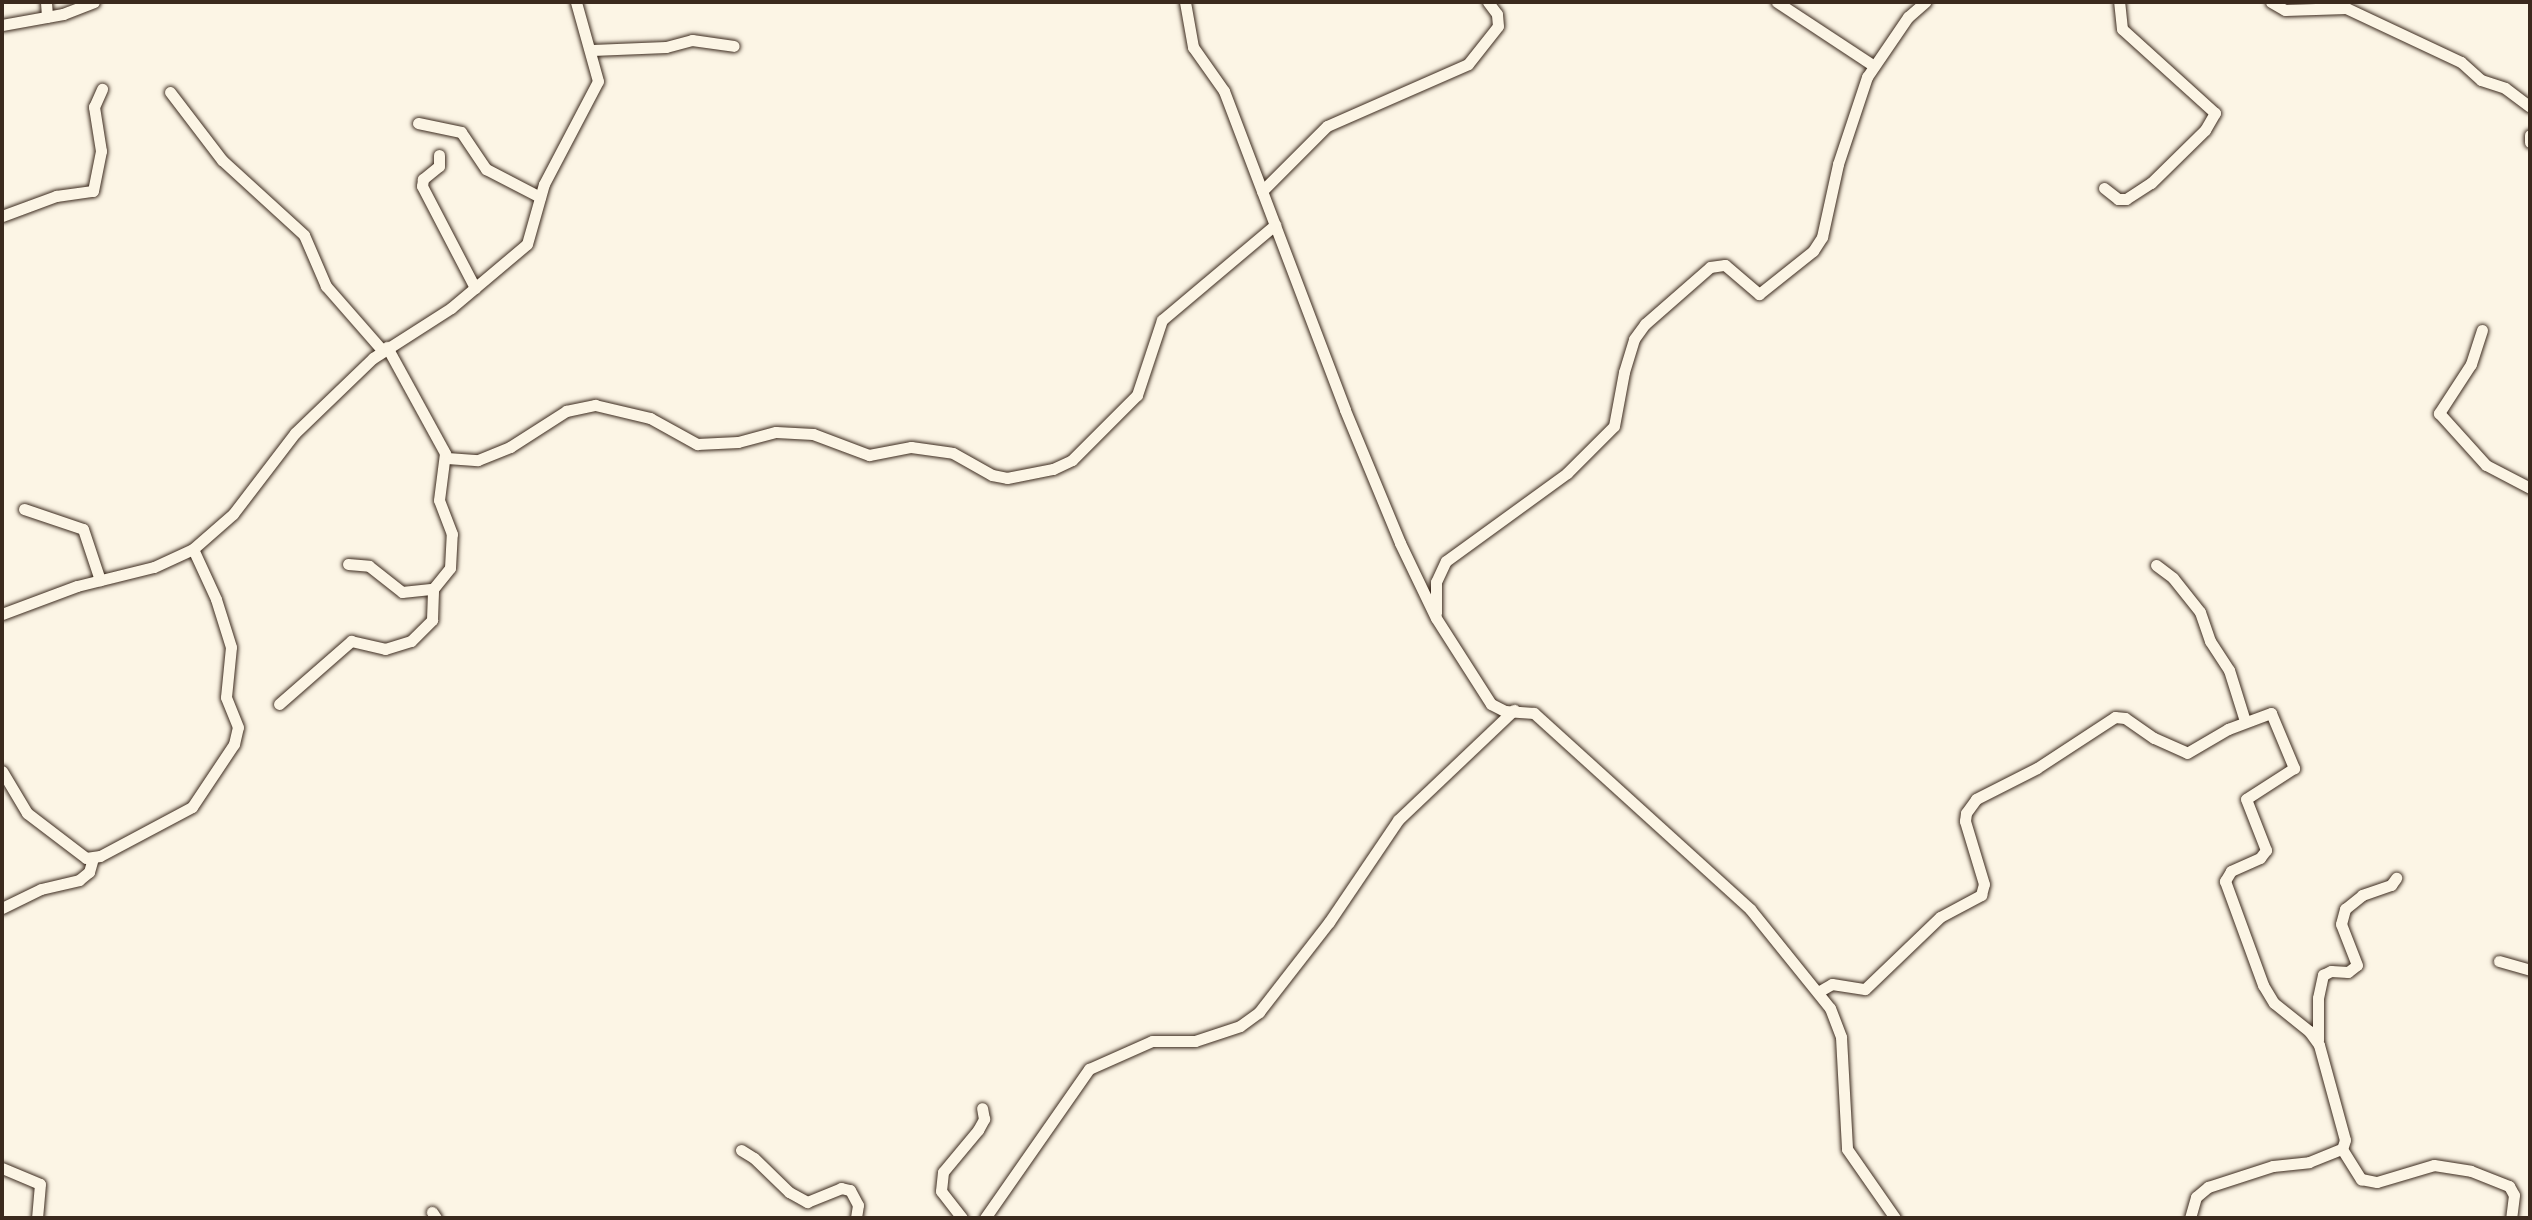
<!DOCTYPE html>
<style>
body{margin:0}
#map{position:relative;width:2532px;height:1220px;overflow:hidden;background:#fcf5e5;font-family:Mali,sans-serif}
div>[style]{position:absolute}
.roads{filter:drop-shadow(0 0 2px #3b2a1e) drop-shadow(0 0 2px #3b2a1e)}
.minor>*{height:11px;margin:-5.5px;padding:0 5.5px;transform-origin:5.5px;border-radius:5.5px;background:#fcf5e5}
span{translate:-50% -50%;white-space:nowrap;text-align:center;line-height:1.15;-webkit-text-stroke:8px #fcf5e5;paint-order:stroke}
.frame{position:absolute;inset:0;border:4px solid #3b2a1e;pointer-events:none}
</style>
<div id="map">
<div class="roads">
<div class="minor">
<div style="left:46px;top:2px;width:15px;rotate:86deg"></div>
<div style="left:1185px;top:2px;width:46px;rotate:79.9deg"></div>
<div style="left:1193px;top:47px;width:54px;rotate:54.8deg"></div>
<div style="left:1224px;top:91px;width:341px;rotate:69.2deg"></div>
<div style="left:1345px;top:410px;width:144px;rotate:67.5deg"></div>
<div style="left:1400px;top:543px;width:83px;rotate:64.4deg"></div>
<div style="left:1436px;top:618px;width:102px;rotate:57.4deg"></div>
<div style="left:1491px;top:704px;width:16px;rotate:27deg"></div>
<div style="left:1505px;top:711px;width:29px;rotate:4deg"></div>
<div style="left:1534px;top:713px;width:292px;rotate:42.2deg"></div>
<div style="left:1750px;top:909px;width:127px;rotate:51.1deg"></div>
<div style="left:1830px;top:1008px;width:31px;rotate:69deg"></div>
<div style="left:1841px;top:1037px;width:112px;rotate:86.9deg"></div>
<div style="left:1847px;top:1149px;width:84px;rotate:55.2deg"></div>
<div style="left:1777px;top:2px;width:116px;rotate:33.4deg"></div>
<div style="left:2271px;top:2px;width:16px;rotate:30deg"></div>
<div style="left:2285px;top:10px;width:61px;rotate:-1.9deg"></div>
<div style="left:2346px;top:8px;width:127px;rotate:25.2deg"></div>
<div style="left:2461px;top:62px;width:27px;rotate:42deg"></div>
<div style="left:2481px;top:80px;width:25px;rotate:18deg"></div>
<div style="left:2505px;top:88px;width:31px;rotate:37deg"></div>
<div style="left:2px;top:25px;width:62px;rotate:-10.2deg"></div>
<div style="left:63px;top:14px;width:33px;rotate:-21deg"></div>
<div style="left:592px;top:50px;width:74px;rotate:-2.3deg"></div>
<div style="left:666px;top:47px;width:27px;rotate:-15deg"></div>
<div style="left:692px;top:40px;width:42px;rotate:8.1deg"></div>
<div style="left:170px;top:92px;width:86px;rotate:52.6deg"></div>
<div style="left:222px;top:160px;width:111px;rotate:42.4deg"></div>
<div style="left:304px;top:235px;width:56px;rotate:66.7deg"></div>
<div style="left:326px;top:286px;width:85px;rotate:48.8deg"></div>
<div style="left:418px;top:123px;width:44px;rotate:11.8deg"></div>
<div style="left:461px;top:132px;width:45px;rotate:56deg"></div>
<div style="left:486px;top:169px;width:61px;rotate:27.4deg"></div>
<div style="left:2530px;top:135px;width:7px;rotate:90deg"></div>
<div style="left:439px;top:155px;width:11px;rotate:90deg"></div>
<div style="left:439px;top:166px;width:21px;rotate:141deg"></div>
<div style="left:423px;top:179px;width:7px;rotate:98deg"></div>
<div style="left:422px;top:186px;width:115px;rotate:62.5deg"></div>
<div style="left:2104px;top:188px;width:18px;rotate:38deg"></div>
<div style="left:2118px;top:199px;width:8px"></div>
<div style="left:2126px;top:199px;width:30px;rotate:-33deg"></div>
<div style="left:2151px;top:183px;width:76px;rotate:-44.5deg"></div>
<div style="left:2205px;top:130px;width:20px;rotate:-60deg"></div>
<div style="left:2215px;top:113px;width:125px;rotate:-137.9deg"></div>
<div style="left:2122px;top:29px;width:27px;rotate:-96deg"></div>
<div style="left:1262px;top:191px;width:92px;rotate:-45deg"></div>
<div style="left:1327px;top:126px;width:154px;rotate:-23.7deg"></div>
<div style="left:1468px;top:64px;width:48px;rotate:-51.7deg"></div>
<div style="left:1498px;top:26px;width:12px;rotate:-95deg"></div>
<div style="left:1497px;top:14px;width:15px;rotate:-127deg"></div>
<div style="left:2px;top:216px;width:58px;rotate:-20.3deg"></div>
<div style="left:56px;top:196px;width:37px;rotate:-8deg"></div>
<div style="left:93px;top:191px;width:41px;rotate:-78.7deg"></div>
<div style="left:101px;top:151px;width:45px;rotate:-99deg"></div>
<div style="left:94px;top:107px;width:20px;rotate:-66deg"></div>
<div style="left:2482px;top:330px;width:36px;rotate:108deg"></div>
<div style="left:2471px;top:364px;width:59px;rotate:123.1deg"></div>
<div style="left:2439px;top:413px;width:70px;rotate:47.9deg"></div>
<div style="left:2486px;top:465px;width:50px;rotate:27.6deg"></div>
<div style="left:447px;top:458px;width:31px;rotate:4deg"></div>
<div style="left:478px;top:460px;width:35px;rotate:-22deg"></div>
<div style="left:510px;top:447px;width:67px;rotate:-32.7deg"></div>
<div style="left:566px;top:411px;width:30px;rotate:-12deg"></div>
<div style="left:595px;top:405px;width:57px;rotate:13.3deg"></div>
<div style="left:650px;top:418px;width:54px;rotate:29deg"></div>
<div style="left:697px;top:444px;width:41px;rotate:-2.8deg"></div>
<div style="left:738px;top:442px;width:39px;rotate:-15deg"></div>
<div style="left:776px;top:432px;width:37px;rotate:3deg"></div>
<div style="left:813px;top:434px;width:60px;rotate:20.6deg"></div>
<div style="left:869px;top:455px;width:43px;rotate:-10.8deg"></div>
<div style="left:911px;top:447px;width:42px;rotate:8.1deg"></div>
<div style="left:953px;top:453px;width:45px;rotate:29.4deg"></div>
<div style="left:992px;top:475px;width:15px;rotate:11deg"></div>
<div style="left:1007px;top:478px;width:47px;rotate:-11.1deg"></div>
<div style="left:1053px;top:469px;width:21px;rotate:-25deg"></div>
<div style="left:1072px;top:460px;width:92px;rotate:-45deg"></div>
<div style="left:1137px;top:395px;width:79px;rotate:-71.6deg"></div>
<div style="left:1162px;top:320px;width:148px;rotate:-40.1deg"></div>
<div style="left:24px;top:509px;width:62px;rotate:18.7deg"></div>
<div style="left:83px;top:529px;width:54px;rotate:71.6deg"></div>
<div style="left:348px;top:564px;width:21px;rotate:5deg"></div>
<div style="left:369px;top:566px;width:42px;rotate:38.2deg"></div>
<div style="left:402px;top:592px;width:31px;rotate:-6deg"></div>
<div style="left:2156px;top:565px;width:21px;rotate:37deg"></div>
<div style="left:2173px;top:578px;width:43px;rotate:51.5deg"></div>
<div style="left:2200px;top:612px;width:31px;rotate:71deg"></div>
<div style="left:2210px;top:641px;width:35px;rotate:57deg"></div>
<div style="left:2229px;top:670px;width:53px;rotate:72.6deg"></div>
<div style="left:1436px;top:613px;width:31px;rotate:-90deg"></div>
<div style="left:1436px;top:582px;width:23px;rotate:-65deg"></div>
<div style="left:1446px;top:561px;width:150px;rotate:-36deg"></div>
<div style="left:1567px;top:473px;width:66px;rotate:-45deg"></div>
<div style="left:1614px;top:426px;width:55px;rotate:-79.5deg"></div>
<div style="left:1624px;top:372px;width:34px;rotate:-73deg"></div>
<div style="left:1634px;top:339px;width:19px;rotate:-54deg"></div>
<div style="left:1645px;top:324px;width:86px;rotate:-41.2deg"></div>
<div style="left:1710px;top:267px;width:15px;rotate:-8deg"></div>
<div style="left:1725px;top:265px;width:45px;rotate:40.5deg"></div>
<div style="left:1759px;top:294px;width:69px;rotate:-38.5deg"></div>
<div style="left:1813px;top:251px;width:17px;rotate:-57deg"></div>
<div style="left:1822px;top:237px;width:75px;rotate:-77.6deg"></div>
<div style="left:1838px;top:164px;width:92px;rotate:-71.6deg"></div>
<div style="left:1867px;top:77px;width:73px;rotate:-55.7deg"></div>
<div style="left:1908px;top:17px;width:23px;rotate:-41deg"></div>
<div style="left:2px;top:614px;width:80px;rotate:-20.5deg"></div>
<div style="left:77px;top:586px;width:79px;rotate:-13.9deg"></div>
<div style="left:154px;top:567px;width:43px;rotate:-24.8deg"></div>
<div style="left:193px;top:549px;width:53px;rotate:-41.2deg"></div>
<div style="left:233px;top:514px;width:102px;rotate:-52.6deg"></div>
<div style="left:295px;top:433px;width:108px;rotate:-43.9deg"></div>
<div style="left:373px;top:358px;width:93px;rotate:-32.7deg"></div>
<div style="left:451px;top:308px;width:99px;rotate:-40.1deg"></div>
<div style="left:527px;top:244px;width:62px;rotate:-74.2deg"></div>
<div style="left:544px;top:184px;width:116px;rotate:-62.3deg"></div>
<div style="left:598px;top:81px;width:82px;rotate:-105.6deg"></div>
<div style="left:279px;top:704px;width:96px;rotate:-41.2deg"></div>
<div style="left:351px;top:641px;width:35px;rotate:13deg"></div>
<div style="left:385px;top:649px;width:27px;rotate:-17deg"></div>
<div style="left:411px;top:641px;width:30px;rotate:-45deg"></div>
<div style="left:432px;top:620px;width:31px;rotate:-88deg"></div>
<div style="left:433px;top:589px;width:27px;rotate:-51deg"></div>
<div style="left:450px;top:568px;width:34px;rotate:-87deg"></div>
<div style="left:452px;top:534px;width:36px;rotate:-111deg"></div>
<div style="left:439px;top:500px;width:47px;rotate:-82.7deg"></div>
<div style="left:445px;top:453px;width:121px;rotate:-118.7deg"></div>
<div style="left:2px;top:771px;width:49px;rotate:59.2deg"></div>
<div style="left:27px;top:813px;width:74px;rotate:37.3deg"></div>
<div style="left:86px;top:858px;width:14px;rotate:-8deg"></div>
<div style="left:100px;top:856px;width:104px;rotate:-28deg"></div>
<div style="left:192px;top:807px;width:76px;rotate:-56.3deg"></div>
<div style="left:234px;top:744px;width:17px;rotate:-77deg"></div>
<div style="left:238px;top:727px;width:32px;rotate:-112deg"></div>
<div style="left:226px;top:697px;width:50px;rotate:-84.3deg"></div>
<div style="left:231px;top:647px;width:50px;rotate:-107.4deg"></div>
<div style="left:216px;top:599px;width:55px;rotate:-114.7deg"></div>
<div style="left:2px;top:908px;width:43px;rotate:-26deg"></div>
<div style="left:41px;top:889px;width:39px;rotate:-13deg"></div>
<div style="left:79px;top:880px;width:13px;rotate:-39deg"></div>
<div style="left:89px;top:872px;width:15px;rotate:-74deg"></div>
<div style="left:2499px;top:961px;width:32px;rotate:16deg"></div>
<div style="left:1818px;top:992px;width:16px;rotate:-30deg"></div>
<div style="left:1832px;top:984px;width:33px;rotate:9deg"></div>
<div style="left:1865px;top:989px;width:104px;rotate:-43.8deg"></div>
<div style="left:1940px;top:917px;width:47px;rotate:-28.2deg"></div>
<div style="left:1981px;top:895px;width:11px;rotate:-75deg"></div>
<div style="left:1984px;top:884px;width:66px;rotate:-106.8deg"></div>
<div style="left:1965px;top:821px;width:8px;rotate:-83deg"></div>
<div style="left:1966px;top:813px;width:17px;rotate:-54deg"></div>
<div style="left:1976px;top:799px;width:68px;rotate:-26.9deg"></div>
<div style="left:2037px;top:768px;width:93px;rotate:-33.2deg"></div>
<div style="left:2115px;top:717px;width:10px;rotate:6deg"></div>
<div style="left:2125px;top:718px;width:35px;rotate:35deg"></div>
<div style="left:2154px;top:738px;width:36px;rotate:24deg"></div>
<div style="left:2187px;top:753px;width:48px;rotate:-30.3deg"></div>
<div style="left:2228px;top:729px;width:46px;rotate:-20.4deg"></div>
<div style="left:2271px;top:713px;width:60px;rotate:67.3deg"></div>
<div style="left:2294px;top:768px;width:57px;rotate:147.1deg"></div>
<div style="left:2246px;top:799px;width:55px;rotate:68.6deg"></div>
<div style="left:2266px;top:850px;width:10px;rotate:127deg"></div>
<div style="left:2260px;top:858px;width:32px;rotate:156deg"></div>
<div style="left:2231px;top:871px;width:12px;rotate:121deg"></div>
<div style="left:2225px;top:881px;width:111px;rotate:69.9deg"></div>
<div style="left:2263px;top:985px;width:21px;rotate:59deg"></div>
<div style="left:2274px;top:1003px;width:45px;rotate:38.7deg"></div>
<div style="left:2309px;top:1031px;width:17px;rotate:54deg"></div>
<div style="left:2319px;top:1045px;width:98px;rotate:74.7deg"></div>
<div style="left:2345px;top:1140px;width:9px;rotate:108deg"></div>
<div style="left:2342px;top:1149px;width:36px;rotate:58deg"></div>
<div style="left:2361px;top:1179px;width:16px;rotate:11deg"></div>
<div style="left:2377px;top:1182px;width:59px;rotate:-16.6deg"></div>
<div style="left:2434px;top:1165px;width:37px;rotate:9deg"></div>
<div style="left:2471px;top:1171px;width:41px;rotate:21.5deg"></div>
<div style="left:2509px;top:1186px;width:10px;rotate:61deg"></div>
<div style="left:2514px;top:1195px;width:23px;rotate:97deg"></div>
<div style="left:2318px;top:1040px;width:42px;rotate:-90deg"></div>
<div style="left:2318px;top:998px;width:24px;rotate:-78deg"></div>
<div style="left:2323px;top:975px;width:9px;rotate:-27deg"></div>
<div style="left:2331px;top:971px;width:17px;rotate:3deg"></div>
<div style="left:2348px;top:972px;width:11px;rotate:-38deg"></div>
<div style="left:2357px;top:965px;width:44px;rotate:-111.3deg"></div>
<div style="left:2341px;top:924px;width:16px;rotate:-75deg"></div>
<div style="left:2345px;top:909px;width:22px;rotate:-39deg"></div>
<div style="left:2362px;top:895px;width:31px;rotate:-19deg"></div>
<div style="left:2391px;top:885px;width:9px;rotate:-54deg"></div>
<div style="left:741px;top:1150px;width:15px;rotate:32deg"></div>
<div style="left:754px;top:1158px;width:49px;rotate:44.2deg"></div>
<div style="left:789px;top:1192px;width:21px;rotate:29deg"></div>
<div style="left:807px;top:1202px;width:37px;rotate:-22deg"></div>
<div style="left:841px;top:1188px;width:9px;rotate:13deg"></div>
<div style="left:850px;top:1190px;width:17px;rotate:62deg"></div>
<div style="left:858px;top:1205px;width:13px;rotate:99deg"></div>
<div style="left:2px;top:1168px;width:41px;rotate:22.8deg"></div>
<div style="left:40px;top:1184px;width:34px;rotate:95deg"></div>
<div style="left:432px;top:1212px;width:7px;rotate:56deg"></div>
<div style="left:962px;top:1218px;width:34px;rotate:-128deg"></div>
<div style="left:941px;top:1191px;width:19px;rotate:-84deg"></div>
<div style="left:943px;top:1172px;width:55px;rotate:-50.2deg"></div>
<div style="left:978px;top:1130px;width:13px;rotate:-61deg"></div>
<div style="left:984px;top:1119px;width:11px;rotate:-100deg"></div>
<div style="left:985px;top:1218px;width:182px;rotate:-55.1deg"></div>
<div style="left:1089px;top:1069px;width:69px;rotate:-24deg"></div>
<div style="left:1152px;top:1041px;width:43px"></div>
<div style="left:1195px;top:1041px;width:47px;rotate:-18.4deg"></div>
<div style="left:1240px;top:1026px;width:24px;rotate:-36deg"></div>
<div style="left:1259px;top:1012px;width:114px;rotate:-52.1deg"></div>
<div style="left:1329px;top:922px;width:123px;rotate:-55.9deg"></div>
<div style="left:1398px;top:820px;width:160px;rotate:-43.5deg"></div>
<div style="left:2190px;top:1218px;width:22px;rotate:-74deg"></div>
<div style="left:2196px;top:1197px;width:16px;rotate:-40deg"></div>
<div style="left:2208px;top:1187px;width:68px;rotate:-17.9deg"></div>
<div style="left:2273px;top:1166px;width:36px;rotate:-6deg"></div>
<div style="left:2309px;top:1162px;width:35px;rotate:-22deg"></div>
</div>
</div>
<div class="frame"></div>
</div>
